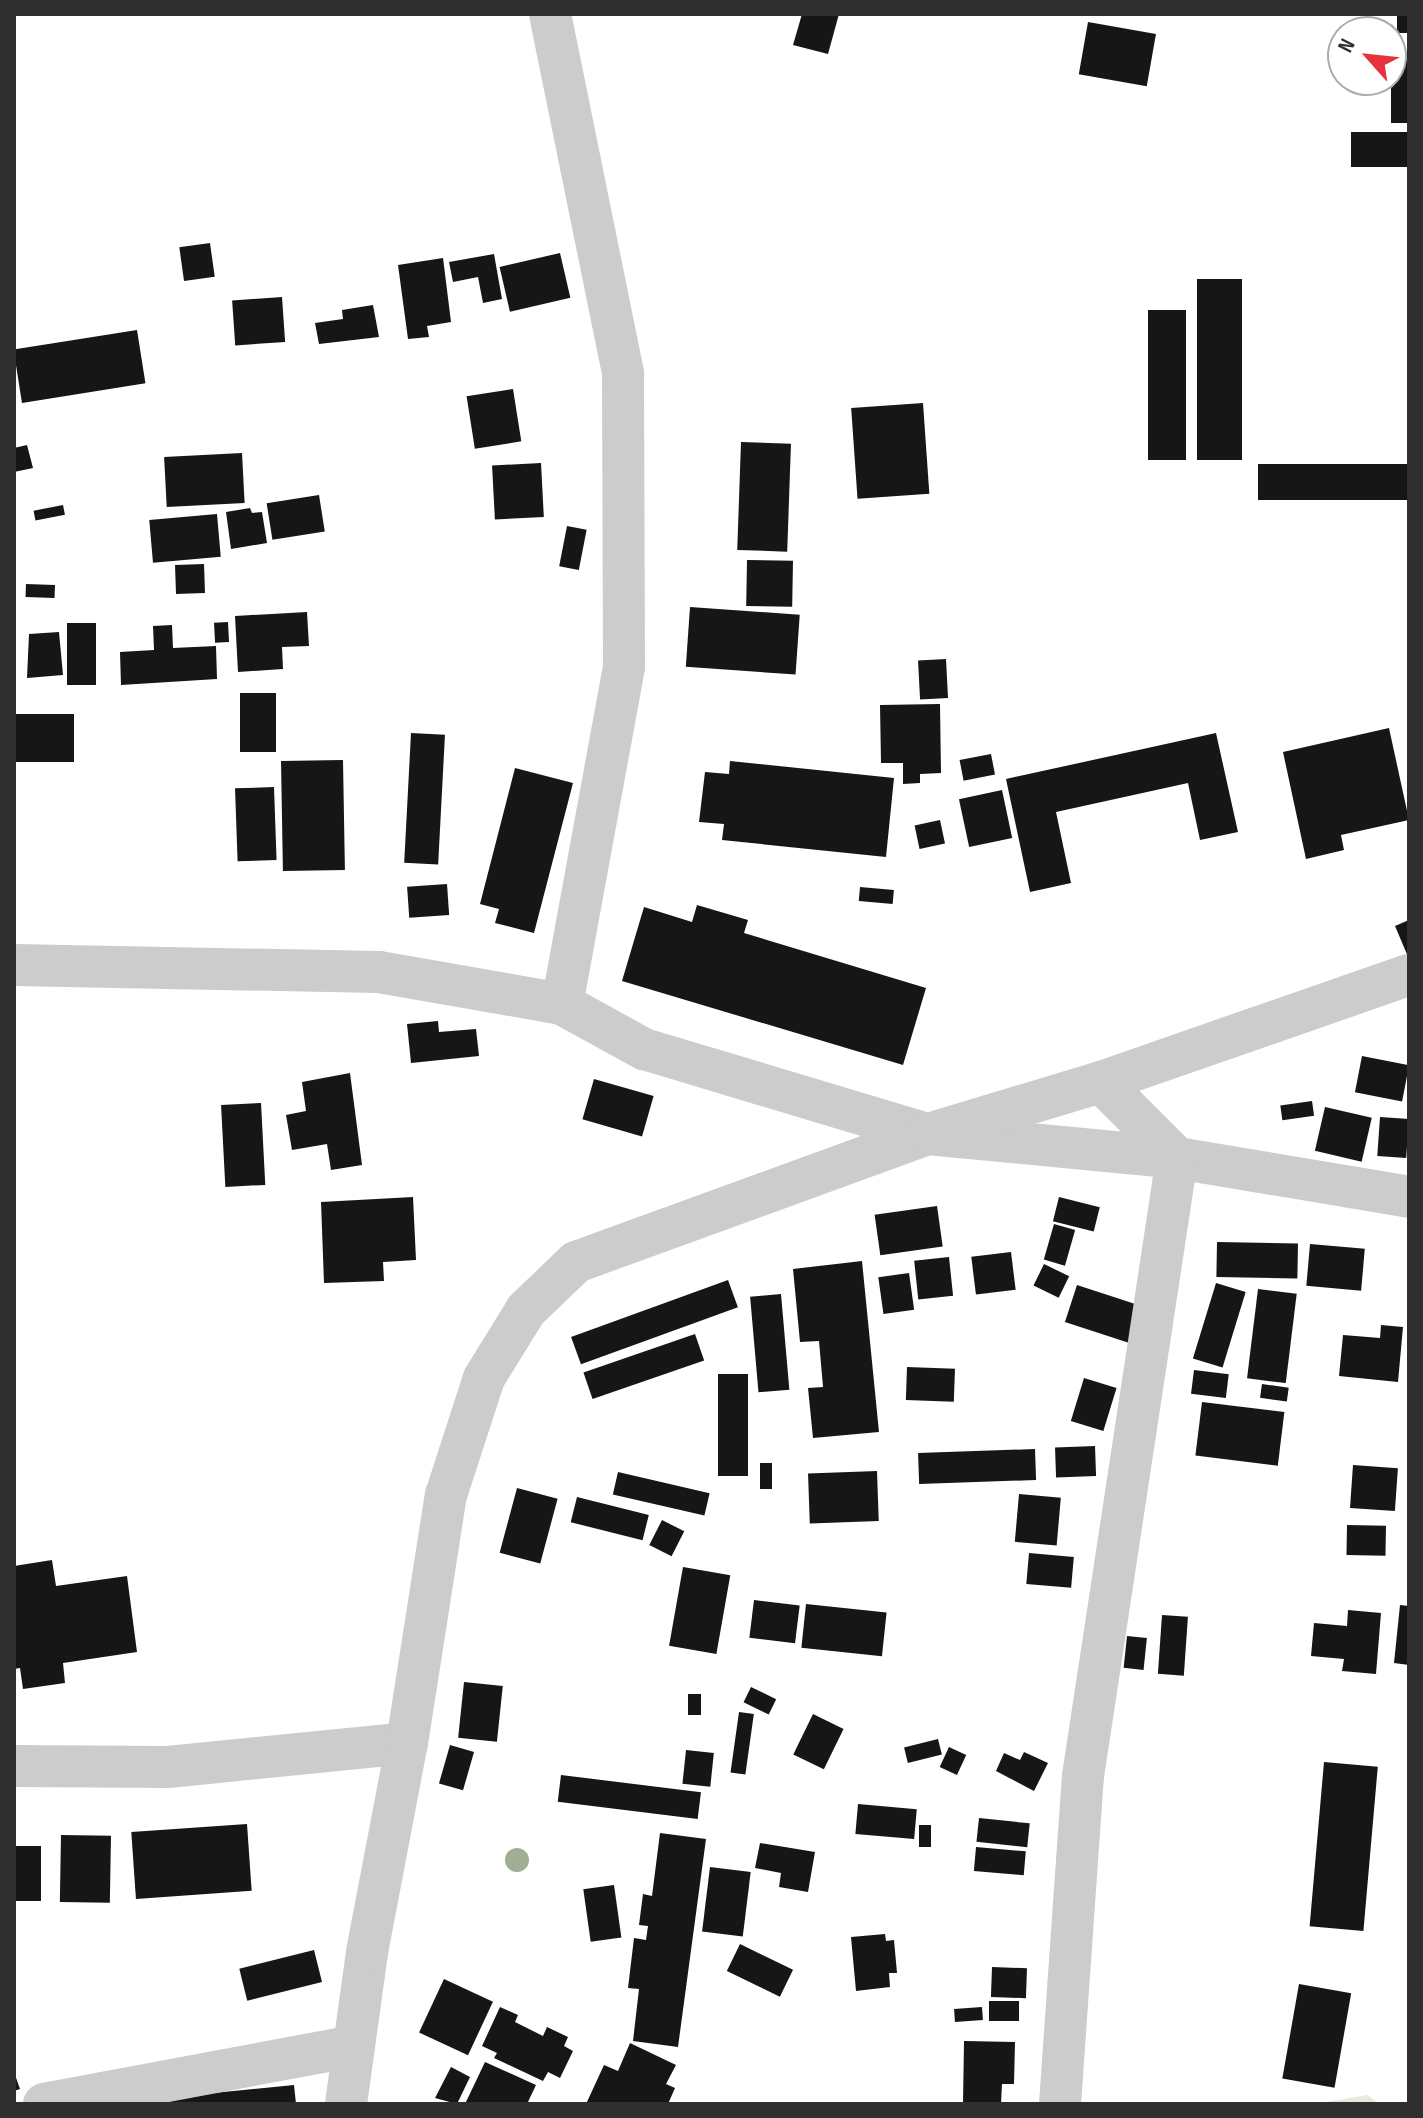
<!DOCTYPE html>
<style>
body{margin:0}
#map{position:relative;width:1423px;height:2118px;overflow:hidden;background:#fff;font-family:"Sofia Sans Condensed",sans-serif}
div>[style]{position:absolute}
.green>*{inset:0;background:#e5ecdd}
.building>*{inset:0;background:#161616;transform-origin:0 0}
.street>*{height:42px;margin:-21px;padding:0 21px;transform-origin:21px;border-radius:21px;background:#ccc}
.trees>*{width:24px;height:24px;margin:-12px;border-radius:50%;background:#9fae94}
span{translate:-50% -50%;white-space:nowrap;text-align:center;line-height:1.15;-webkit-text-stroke:8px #fff;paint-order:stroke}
.frame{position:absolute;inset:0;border:16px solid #2f2f2f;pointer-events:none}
.north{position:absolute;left:1327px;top:16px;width:80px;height:80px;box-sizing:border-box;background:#fff;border:2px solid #acacac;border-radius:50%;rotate:297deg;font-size:22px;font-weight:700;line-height:32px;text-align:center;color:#2f2f2f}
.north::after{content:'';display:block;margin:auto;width:28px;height:36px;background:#e4333c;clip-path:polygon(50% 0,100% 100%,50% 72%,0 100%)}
</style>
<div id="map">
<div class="green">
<div style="clip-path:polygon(1368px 2095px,1379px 2104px,1314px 2104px)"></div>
</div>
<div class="building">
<div style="clip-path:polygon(802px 14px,839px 14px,828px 54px,793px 45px)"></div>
<div style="left:1397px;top:14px;width:12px;height:19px"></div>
<div style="left:1088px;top:22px;width:69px;height:53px;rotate:10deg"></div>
<div style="left:1391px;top:53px;width:18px;height:70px"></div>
<div style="left:1409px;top:132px;width:35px;height:58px;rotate:90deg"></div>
<div style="left:210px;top:243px;width:34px;height:31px;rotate:82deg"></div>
<div style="left:560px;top:253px;width:46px;height:62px;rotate:77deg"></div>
<div style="clip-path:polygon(494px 254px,502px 299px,483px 303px,478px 277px,453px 282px,449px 262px)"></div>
<div style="clip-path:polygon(443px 258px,451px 322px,427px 326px,429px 337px,408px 339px,398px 265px)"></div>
<div style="left:1197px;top:279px;width:45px;height:181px"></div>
<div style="left:282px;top:297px;width:45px;height:50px;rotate:86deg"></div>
<div style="clip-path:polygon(373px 305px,379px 337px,319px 344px,315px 323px,343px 319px,342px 310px)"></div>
<div style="left:1148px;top:310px;width:38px;height:150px"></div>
<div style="left:137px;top:330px;width:54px;height:125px;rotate:81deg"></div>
<div style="left:513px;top:389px;width:53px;height:47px;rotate:81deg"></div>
<div style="left:923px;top:403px;width:91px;height:72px;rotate:86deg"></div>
<div style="left:741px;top:442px;width:50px;height:108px;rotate:2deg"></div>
<div style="clip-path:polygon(27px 445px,33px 468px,14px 472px,14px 448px)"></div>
<div style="left:242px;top:453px;width:50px;height:78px;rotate:87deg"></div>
<div style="left:541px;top:463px;width:54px;height:49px;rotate:87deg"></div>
<div style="left:1409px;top:464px;width:36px;height:151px;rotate:90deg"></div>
<div style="left:319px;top:495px;width:37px;height:53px;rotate:81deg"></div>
<div style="left:63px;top:505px;width:10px;height:30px;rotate:79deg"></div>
<div style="clip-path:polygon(250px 508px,252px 513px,262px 512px,267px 543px,231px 549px,226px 512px)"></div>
<div style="left:217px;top:514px;width:43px;height:68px;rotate:85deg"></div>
<div style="left:567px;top:526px;width:20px;height:41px;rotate:11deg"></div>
<div style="left:747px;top:560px;width:46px;height:46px;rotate:1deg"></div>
<div style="left:204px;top:564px;width:29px;height:29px;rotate:88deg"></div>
<div style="left:26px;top:584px;width:29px;height:13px;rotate:2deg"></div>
<div style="left:690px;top:607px;width:110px;height:60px;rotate:4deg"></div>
<div style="clip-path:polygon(307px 612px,309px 646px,282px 647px,283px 669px,238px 672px,235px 616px)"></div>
<div style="left:228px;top:622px;width:20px;height:14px;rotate:87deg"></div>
<div style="left:96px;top:623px;width:62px;height:29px;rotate:90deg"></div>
<div style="clip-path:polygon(172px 625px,173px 648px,216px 646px,217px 679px,121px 685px,120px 652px,154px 650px,153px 626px)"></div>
<div style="clip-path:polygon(59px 632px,63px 675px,27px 678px,29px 634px)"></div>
<div style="left:946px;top:659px;width:39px;height:28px;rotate:87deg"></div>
<div style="left:240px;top:693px;width:36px;height:59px"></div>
<div style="clip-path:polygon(940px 704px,941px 773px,920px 774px,920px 783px,903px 784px,903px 763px,881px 763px,880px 705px)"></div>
<div style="left:74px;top:714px;width:48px;height:60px;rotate:90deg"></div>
<div style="clip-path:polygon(1389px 728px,1409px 820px,1341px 835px,1344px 850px,1306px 859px,1283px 752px)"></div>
<div style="left:411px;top:733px;width:34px;height:130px;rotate:3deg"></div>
<div style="clip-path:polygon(1216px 733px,1238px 832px,1200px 840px,1188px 783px,1056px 812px,1071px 883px,1030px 892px,1006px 779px)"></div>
<div style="left:991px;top:754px;width:21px;height:32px;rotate:79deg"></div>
<div style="left:343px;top:760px;width:110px;height:62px;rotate:89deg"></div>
<div style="clip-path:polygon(730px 761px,894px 778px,886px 857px,722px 840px,724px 824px,699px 822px,705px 772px,729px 774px)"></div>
<div style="clip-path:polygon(515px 768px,573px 783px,534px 933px,495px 923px,499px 909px,480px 904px)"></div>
<div style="left:274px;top:787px;width:73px;height:39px;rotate:88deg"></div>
<div style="left:1002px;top:790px;width:49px;height:44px;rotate:78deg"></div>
<div style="left:940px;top:820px;width:24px;height:26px;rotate:78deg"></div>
<div style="left:447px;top:884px;width:31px;height:40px;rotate:86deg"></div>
<div style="left:860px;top:887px;width:34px;height:14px;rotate:5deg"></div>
<div style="clip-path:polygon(697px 905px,748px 920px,744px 933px,926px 988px,903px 1065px,622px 981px,644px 907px,692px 922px)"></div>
<div style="clip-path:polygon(1409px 920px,1409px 959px,1395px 926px)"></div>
<div style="clip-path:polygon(438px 1021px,439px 1032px,476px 1029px,479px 1056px,411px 1063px,407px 1024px)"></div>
<div style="left:1362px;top:1056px;width:48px;height:37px;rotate:11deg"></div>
<div style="clip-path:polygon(350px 1073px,362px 1165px,331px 1170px,327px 1144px,292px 1150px,286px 1115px,306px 1111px,302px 1082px)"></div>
<div style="left:594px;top:1079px;width:62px;height:42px;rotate:16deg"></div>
<div style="left:1312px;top:1101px;width:15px;height:32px;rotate:82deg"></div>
<div style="left:261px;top:1103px;width:82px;height:40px;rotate:87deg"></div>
<div style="left:1325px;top:1107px;width:48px;height:45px;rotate:13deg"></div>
<div style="left:1380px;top:1117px;width:29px;height:39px;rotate:4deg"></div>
<div style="clip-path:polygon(413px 1197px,416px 1260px,383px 1262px,384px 1281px,324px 1283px,321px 1202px)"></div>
<div style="left:1059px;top:1197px;width:42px;height:25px;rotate:14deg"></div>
<div style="left:937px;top:1206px;width:41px;height:63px;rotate:82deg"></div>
<div style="left:1054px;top:1224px;width:22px;height:37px;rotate:16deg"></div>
<div style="left:1217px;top:1242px;width:81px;height:35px;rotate:1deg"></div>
<div style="left:1310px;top:1244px;width:55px;height:42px;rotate:5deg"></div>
<div style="left:1011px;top:1252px;width:38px;height:40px;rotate:83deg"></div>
<div style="left:949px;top:1257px;width:39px;height:35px;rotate:84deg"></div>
<div style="clip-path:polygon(862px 1261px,879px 1432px,813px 1438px,808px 1388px,823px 1387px,819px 1341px,800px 1342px,793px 1269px)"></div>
<div style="left:1044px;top:1264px;width:28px;height:24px;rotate:26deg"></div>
<div style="left:909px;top:1273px;width:37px;height:31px;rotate:82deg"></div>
<div style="left:728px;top:1280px;width:29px;height:167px;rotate:70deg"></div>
<div style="left:1216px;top:1283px;width:31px;height:79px;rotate:17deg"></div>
<div style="left:1077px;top:1285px;width:79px;height:39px;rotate:18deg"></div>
<div style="left:1258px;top:1289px;width:39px;height:90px;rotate:7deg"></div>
<div style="left:781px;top:1294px;width:96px;height:31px;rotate:85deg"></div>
<div style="clip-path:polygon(1381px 1325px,1403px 1327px,1398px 1382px,1339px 1376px,1343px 1335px,1380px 1338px)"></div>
<div style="left:695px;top:1334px;width:28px;height:118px;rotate:71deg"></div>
<div style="left:907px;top:1367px;width:48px;height:33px;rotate:2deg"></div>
<div style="left:1194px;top:1370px;width:35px;height:24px;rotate:7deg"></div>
<div style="left:718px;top:1374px;width:30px;height:102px"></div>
<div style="left:1084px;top:1378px;width:34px;height:45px;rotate:17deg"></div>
<div style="left:1262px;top:1384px;width:27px;height:14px;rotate:8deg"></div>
<div style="left:1202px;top:1402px;width:83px;height:54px;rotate:7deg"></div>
<div style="left:1095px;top:1446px;width:30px;height:40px;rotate:88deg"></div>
<div style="left:1035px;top:1449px;width:31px;height:117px;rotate:88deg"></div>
<div style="left:760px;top:1463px;width:12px;height:26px"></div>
<div style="left:1353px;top:1465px;width:45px;height:43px;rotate:4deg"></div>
<div style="left:877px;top:1471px;width:50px;height:69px;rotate:88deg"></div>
<div style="left:618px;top:1472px;width:94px;height:23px;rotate:13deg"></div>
<div style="left:517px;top:1488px;width:42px;height:67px;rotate:15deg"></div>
<div style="left:1019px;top:1494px;width:42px;height:48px;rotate:5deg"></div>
<div style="left:577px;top:1497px;width:74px;height:26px;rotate:14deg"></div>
<div style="left:662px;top:1520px;width:25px;height:28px;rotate:27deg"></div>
<div style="left:1347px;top:1525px;width:39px;height:30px;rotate:1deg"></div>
<div style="left:1029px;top:1553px;width:45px;height:31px;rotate:5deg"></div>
<div style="clip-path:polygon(52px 1560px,56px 1586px,127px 1576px,137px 1652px,63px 1663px,65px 1683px,23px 1689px,20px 1668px,14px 1669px,14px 1566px)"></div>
<div style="left:683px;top:1567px;width:48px;height:80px;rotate:10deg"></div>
<div style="left:754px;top:1600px;width:46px;height:38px;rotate:7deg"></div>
<div style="left:806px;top:1604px;width:81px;height:44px;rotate:6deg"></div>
<div style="clip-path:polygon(1400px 1605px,1409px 1606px,1409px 1665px,1394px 1663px)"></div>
<div style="clip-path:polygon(1348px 1610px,1381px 1613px,1376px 1674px,1342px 1671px,1344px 1659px,1311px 1656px,1314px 1623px,1347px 1626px)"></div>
<div style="left:1162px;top:1615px;width:26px;height:59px;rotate:4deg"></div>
<div style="left:1127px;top:1636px;width:20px;height:32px;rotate:6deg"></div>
<div style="left:464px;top:1682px;width:39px;height:56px;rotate:6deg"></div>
<div style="left:751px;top:1687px;width:28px;height:17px;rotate:26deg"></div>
<div style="left:688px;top:1694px;width:13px;height:21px"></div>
<div style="left:739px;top:1712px;width:15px;height:61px;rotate:8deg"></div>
<div style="left:813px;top:1714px;width:34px;height:45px;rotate:26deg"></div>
<div style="left:938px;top:1739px;width:16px;height:35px;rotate:76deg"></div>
<div style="left:450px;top:1745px;width:25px;height:40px;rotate:16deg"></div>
<div style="left:949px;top:1747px;width:19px;height:22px;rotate:25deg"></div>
<div style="left:686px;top:1750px;width:28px;height:34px;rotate:6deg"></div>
<div style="clip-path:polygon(1024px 1752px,1048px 1763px,1034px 1791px,996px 1771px,1004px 1753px,1020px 1760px)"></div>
<div style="left:1324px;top:1762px;width:54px;height:165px;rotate:5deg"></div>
<div style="left:561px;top:1775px;width:141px;height:27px;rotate:7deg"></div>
<div style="left:858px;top:1804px;width:59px;height:30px;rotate:5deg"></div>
<div style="left:979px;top:1818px;width:51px;height:24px;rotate:6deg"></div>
<div style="left:247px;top:1824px;width:67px;height:116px;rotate:86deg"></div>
<div style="left:919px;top:1825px;width:12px;height:22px"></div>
<div style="clip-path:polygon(660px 1833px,706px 1839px,678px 2047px,633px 2041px,639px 1989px,628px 1988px,634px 1938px,646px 1940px,648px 1926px,639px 1925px,643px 1894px,652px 1896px)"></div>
<div style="left:61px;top:1835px;width:50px;height:67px;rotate:1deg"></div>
<div style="clip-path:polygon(760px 1843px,815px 1852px,808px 1892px,779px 1887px,781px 1873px,755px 1868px)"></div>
<div style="left:14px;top:1846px;width:27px;height:55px"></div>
<div style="left:976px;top:1847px;width:50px;height:24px;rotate:5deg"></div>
<div style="left:710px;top:1867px;width:41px;height:65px;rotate:7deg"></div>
<div style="left:614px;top:1885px;width:53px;height:31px;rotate:82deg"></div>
<div style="clip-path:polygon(885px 1934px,886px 1941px,894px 1940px,897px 1973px,889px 1973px,890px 1987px,856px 1991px,851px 1937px)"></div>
<div style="left:740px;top:1944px;width:59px;height:30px;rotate:26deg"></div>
<div style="left:314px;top:1950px;width:33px;height:77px;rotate:76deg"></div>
<div style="left:992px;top:1967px;width:35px;height:30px;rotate:2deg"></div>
<div style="left:444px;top:1979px;width:54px;height:59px;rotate:25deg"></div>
<div style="left:1299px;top:1984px;width:53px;height:96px;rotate:10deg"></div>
<div style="left:989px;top:2001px;width:30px;height:20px"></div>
<div style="clip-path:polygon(500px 2007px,518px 2015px,515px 2022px,543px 2036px,547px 2027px,568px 2037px,564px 2046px,573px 2051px,560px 2078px,548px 2072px,543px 2081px,494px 2058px,497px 2053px,482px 2046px)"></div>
<div style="left:982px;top:2007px;width:13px;height:28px;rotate:86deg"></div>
<div style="clip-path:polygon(964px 2041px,1015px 2042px,1014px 2084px,1002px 2084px,1001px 2104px,963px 2104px)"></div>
<div style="clip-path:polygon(630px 2043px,676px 2065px,666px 2084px,675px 2088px,668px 2104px,586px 2104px,604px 2065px,618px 2071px)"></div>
<div style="clip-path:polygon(485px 2062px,536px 2085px,527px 2104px,465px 2104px)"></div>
<div style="clip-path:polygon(451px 2067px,470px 2077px,457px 2104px,435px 2098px)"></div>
<div style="clip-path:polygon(14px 2072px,20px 2089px,14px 2091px)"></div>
<div style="clip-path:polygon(294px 2085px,296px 2104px,162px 2104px,162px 2098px)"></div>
</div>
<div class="street">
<div style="left:550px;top:14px;width:367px;rotate:78.5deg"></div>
<div style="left:623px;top:374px;width:293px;rotate:89.8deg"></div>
<div style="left:624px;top:667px;width:343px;rotate:100.4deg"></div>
<div style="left:14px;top:965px;width:365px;rotate:1.1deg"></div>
<div style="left:379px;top:972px;width:186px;rotate:9.9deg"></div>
<div style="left:562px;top:1004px;width:94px;rotate:28.8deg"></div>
<div style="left:644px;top:1049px;width:296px;rotate:16.7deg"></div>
<div style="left:928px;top:1134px;width:250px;rotate:5.5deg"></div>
<div style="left:1177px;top:1158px;width:235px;rotate:9.5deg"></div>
<div style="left:14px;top:1766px;width:154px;rotate:0.4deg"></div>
<div style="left:168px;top:1767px;width:240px;rotate:-5.7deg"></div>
<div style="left:407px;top:1743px;width:251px;rotate:-81.1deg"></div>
<div style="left:446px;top:1495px;width:123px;rotate:-72deg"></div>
<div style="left:484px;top:1378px;width:80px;rotate:-58.3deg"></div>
<div style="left:526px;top:1310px;width:69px;rotate:-43.8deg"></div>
<div style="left:576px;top:1262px;width:375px;rotate:-20deg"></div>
<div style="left:928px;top:1134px;width:181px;rotate:-16.7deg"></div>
<div style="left:1101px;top:1082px;width:326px;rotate:-19.2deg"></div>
<div style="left:44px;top:2104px;width:315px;rotate:-10.6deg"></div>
<div style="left:346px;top:2104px;width:153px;rotate:-82.1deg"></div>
<div style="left:367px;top:1952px;width:213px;rotate:-79.2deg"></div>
<div style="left:1060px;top:2104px;width:329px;rotate:-86deg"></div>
<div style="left:1083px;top:1776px;width:625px;rotate:-81.35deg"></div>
<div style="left:1177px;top:1158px;width:107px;rotate:-135deg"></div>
</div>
<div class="trees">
<div style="left:517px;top:1860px"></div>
</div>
<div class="frame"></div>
<div class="north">N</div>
</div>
